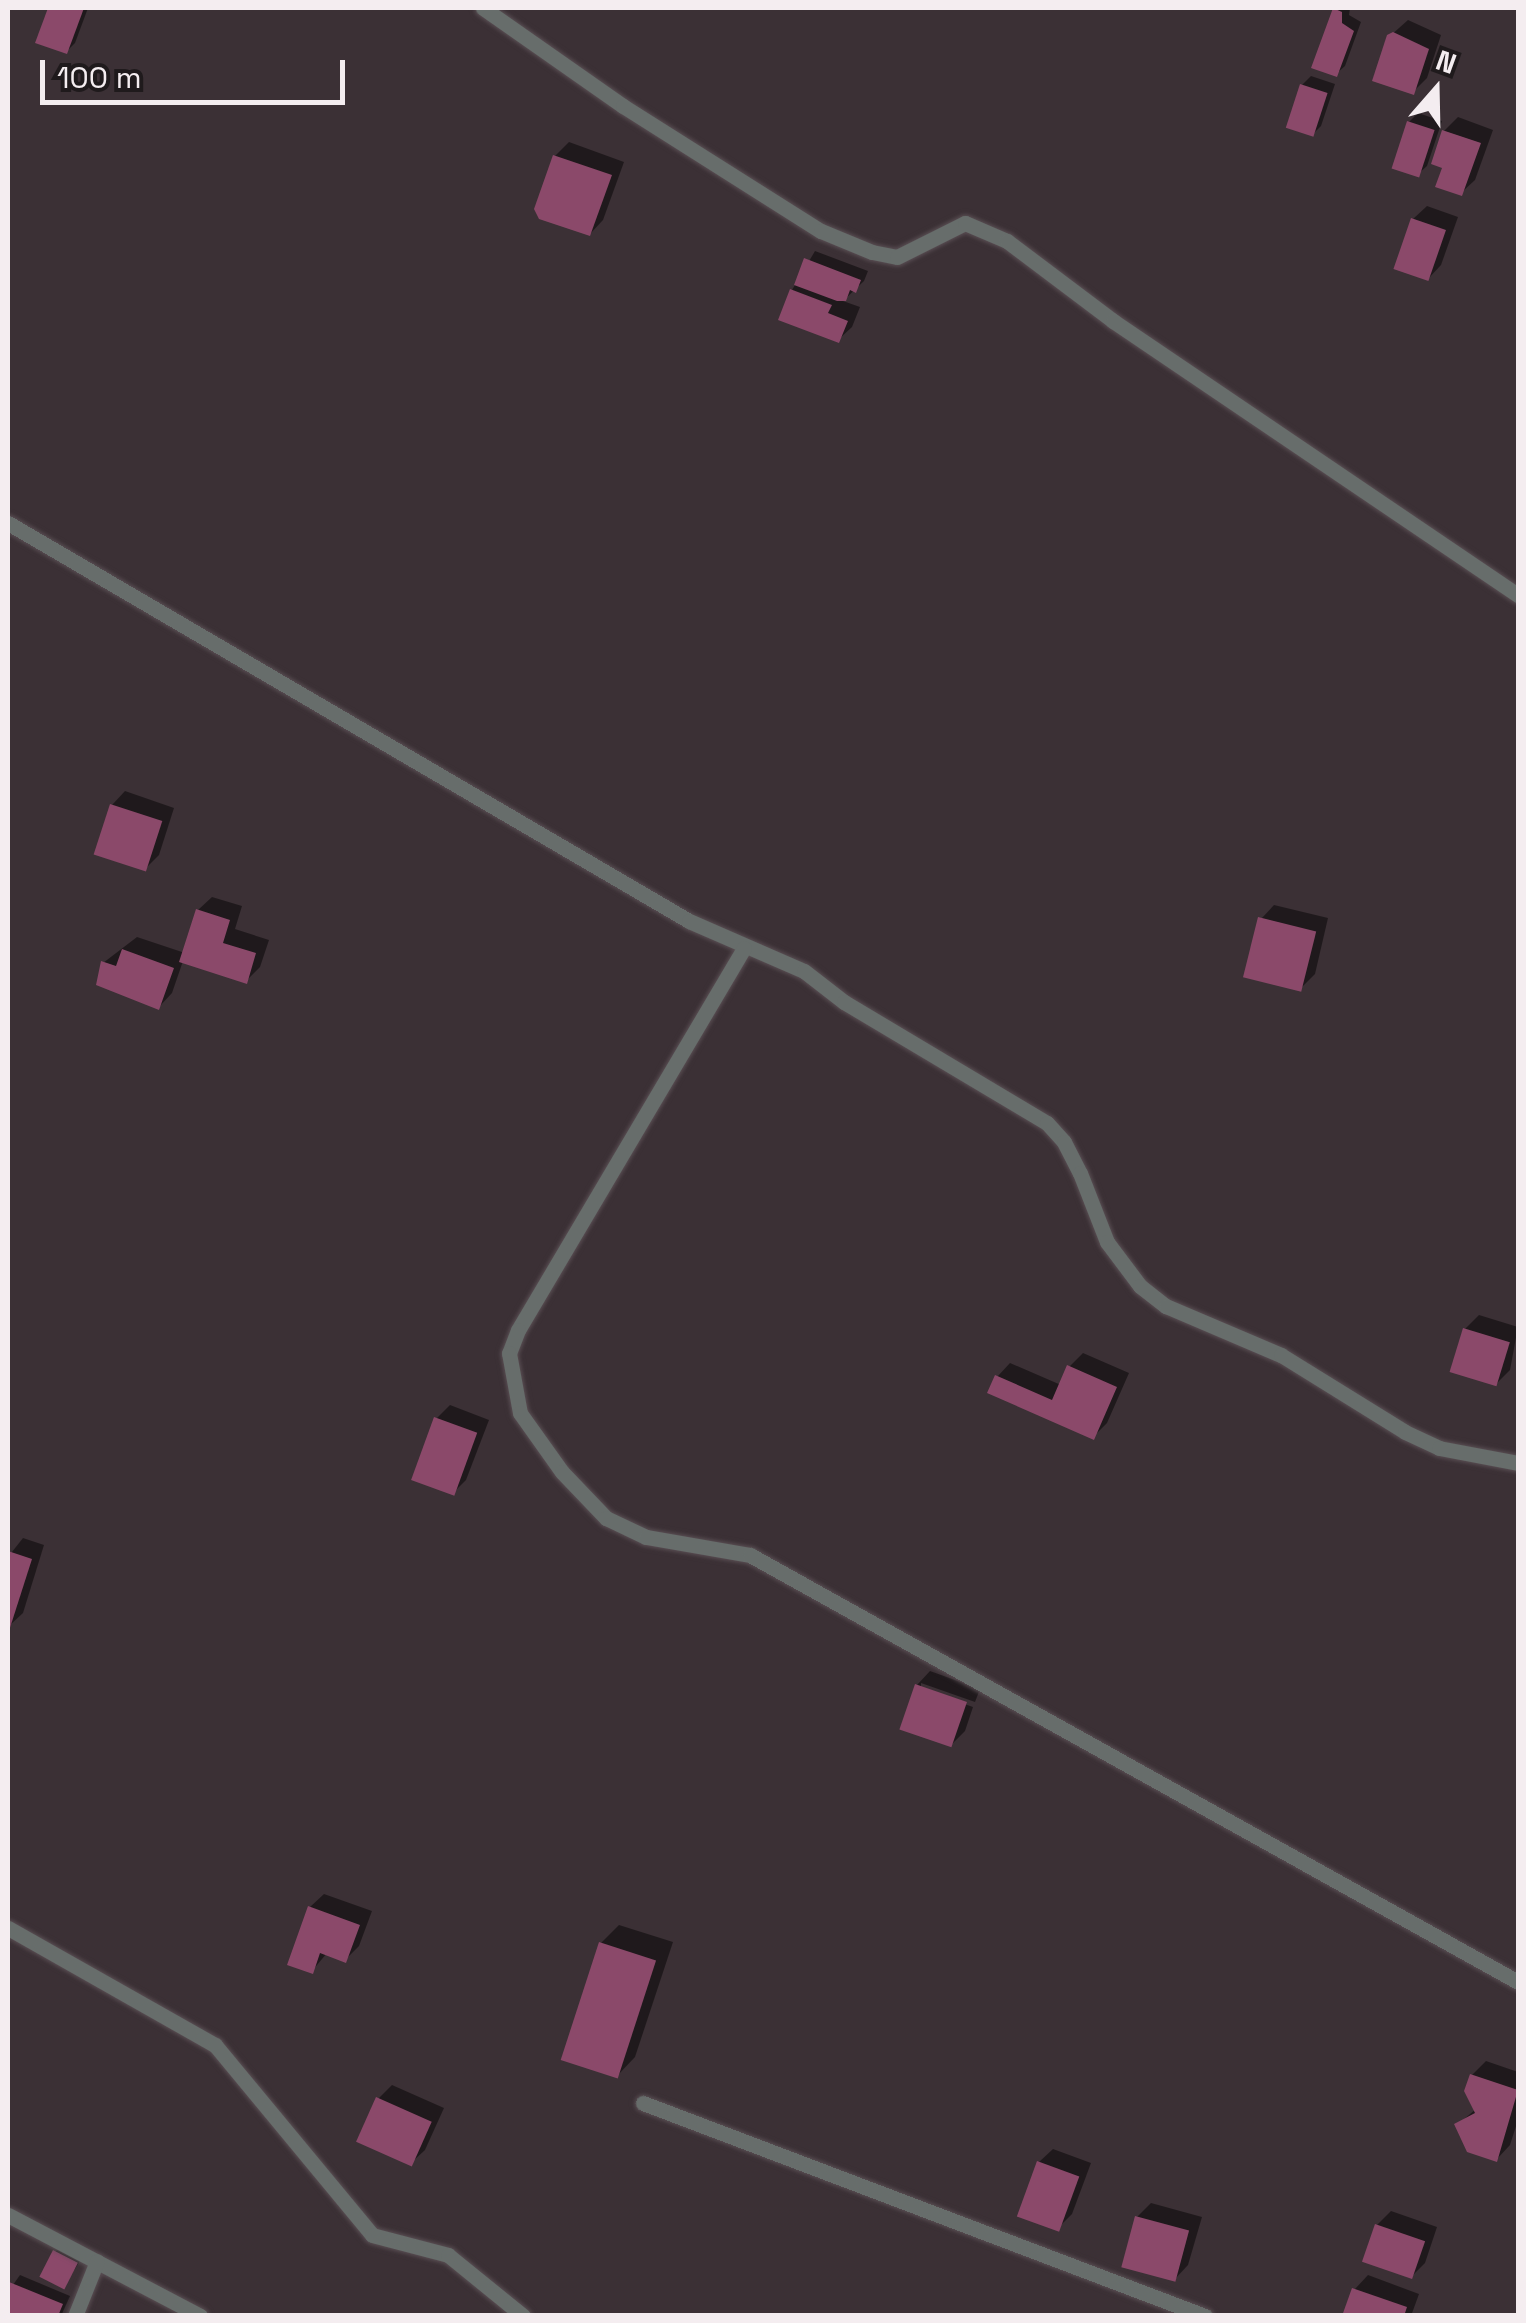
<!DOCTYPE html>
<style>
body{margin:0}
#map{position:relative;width:1526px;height:2323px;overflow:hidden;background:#3b3035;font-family:"Space Grotesk",sans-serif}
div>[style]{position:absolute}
.shadow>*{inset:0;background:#0007}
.building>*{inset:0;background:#8b496a;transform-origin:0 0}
.roads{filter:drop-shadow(0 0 2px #594e53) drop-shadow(0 0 2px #594e53)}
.street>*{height:15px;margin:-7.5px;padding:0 7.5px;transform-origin:7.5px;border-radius:7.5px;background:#676d6b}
span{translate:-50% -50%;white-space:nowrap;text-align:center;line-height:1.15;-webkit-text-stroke:10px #1f1a1c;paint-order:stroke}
.frame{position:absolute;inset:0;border:10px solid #f4edf0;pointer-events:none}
.north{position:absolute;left:1386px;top:40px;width:100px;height:100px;-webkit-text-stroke:8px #1f1a1c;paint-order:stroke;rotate:20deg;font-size:28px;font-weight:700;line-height:40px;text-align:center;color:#f4edf0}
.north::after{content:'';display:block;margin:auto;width:35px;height:45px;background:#f4edf0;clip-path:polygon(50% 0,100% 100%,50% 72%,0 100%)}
.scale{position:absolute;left:40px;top:60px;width:305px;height:45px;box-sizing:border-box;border:5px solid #f4edf0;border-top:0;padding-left:12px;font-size:30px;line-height:35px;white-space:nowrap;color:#f4edf0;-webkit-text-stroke:8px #1f1a1c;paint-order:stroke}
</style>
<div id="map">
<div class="shadow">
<div style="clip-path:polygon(51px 8px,88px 8px,75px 43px,66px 52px,38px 41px)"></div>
<div style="clip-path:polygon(1337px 8px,1350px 8px,1349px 15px,1361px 22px,1345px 66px,1336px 74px)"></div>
<div style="clip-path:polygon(1408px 20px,1441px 35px,1427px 78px,1413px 92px,1390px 36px)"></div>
<div style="clip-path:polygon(1311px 76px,1335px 84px,1321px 126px,1312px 135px,1302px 85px)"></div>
<div style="clip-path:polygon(1418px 113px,1442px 121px,1427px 166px,1418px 174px,1409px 122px)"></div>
<div style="clip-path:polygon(1458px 117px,1493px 130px,1475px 180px,1461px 193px,1445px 166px,1444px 131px)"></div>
<div style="clip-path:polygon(569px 142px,624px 162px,603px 220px,590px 234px,555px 156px)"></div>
<div style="clip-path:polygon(1427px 206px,1458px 217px,1441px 265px,1428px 279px,1413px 219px)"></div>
<div style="clip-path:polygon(815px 251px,868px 271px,864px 281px,843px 301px,860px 307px,852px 327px,838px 340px,792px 290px)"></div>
<div style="clip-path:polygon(125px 791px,174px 808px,159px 855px,145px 869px,112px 805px)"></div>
<div style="clip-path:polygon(212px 897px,242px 906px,235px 929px,269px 940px,260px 967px,246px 981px,183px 961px,172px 993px,159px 1007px,103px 963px,137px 937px,185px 953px,198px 910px)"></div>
<div style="clip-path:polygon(1274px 905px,1328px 918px,1315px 974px,1301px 988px,1261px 919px)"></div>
<div style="clip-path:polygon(1479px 1315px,1518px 1327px,1510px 1370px,1496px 1384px,1465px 1329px)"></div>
<div style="clip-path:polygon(1083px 1353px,1129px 1373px,1107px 1423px,1093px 1437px,997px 1377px,1010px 1363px,1061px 1385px,1069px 1367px)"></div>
<div style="clip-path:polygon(450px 1405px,489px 1420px,466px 1480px,452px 1494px,436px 1419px)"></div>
<div style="clip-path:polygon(23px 1538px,44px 1545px,23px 1613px,9px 1626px,8px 1557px)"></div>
<div style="clip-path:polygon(930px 1671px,980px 1689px,975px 1702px,921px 1683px,921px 1689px,973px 1707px,965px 1731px,951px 1745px,917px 1685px)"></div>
<div style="clip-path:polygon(324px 1894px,372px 1911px,359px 1946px,345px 1960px,327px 1953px,312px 1971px,310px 1907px)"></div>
<div style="clip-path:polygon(619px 1925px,673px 1942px,635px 2057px,617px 2076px,601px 1943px)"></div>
<div style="clip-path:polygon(1486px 2061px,1518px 2072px,1518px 2120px,1510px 2145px,1497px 2159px,1457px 2125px,1476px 2109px,1472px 2075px)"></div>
<div style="clip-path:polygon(392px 2085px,444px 2108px,425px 2150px,411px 2163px,378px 2099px)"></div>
<div style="clip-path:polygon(1053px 2149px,1091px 2163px,1072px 2214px,1058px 2228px,1039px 2162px)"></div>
<div style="clip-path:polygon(1151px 2203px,1202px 2217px,1188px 2265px,1175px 2279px,1137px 2217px)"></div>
<div style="clip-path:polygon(1391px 2211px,1437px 2227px,1425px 2263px,1411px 2277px,1377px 2225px)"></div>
<div style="clip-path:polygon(64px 2243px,85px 2253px,64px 2286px,55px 2252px)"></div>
<div style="clip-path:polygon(20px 2275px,70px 2296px,61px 2316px,8px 2311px,8px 2292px)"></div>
<div style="clip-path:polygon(1368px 2275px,1419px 2294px,1411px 2316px,1345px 2316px,1355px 2289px)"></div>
</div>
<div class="building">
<div style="clip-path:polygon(48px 8px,84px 8px,67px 54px,35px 43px)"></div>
<div style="clip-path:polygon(1333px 8px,1342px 12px,1342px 23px,1354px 31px,1337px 77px,1311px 68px)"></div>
<div style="clip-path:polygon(1393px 32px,1429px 49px,1414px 95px,1372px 81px,1387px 35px)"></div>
<div style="left:1300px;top:84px;width:29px;height:46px;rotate:18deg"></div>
<div style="left:1407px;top:121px;width:29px;height:50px;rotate:18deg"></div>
<div style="clip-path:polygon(1442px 130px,1481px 143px,1462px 196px,1435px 187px,1442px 168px,1431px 164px)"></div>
<div style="clip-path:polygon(553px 155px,612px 175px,590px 236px,539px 219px,534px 209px)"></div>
<div style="left:1411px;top:218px;width:37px;height:54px;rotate:19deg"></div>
<div style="clip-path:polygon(804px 258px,861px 280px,856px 293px,850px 290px,846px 301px,837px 301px,794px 285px)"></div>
<div style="clip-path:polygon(790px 289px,832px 305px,828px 313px,848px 321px,839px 343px,778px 320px)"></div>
<div style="left:110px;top:804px;width:55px;height:53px;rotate:18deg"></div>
<div style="clip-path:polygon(196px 909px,230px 920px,223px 943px,256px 953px,247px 984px,179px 962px)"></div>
<div style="left:1258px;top:917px;width:60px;height:62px;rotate:14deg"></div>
<div style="clip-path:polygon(122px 949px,174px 968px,159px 1010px,96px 985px,101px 961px,116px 966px)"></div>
<div style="left:1463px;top:1328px;width:49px;height:46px;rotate:17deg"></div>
<div style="clip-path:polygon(1067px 1365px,1117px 1387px,1094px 1440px,987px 1393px,995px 1375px,1052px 1400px)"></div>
<div style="left:434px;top:1417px;width:46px;height:67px;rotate:20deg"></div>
<div style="clip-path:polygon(8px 1551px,32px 1559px,8px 1634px)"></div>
<div style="left:915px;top:1684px;width:55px;height:48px;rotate:19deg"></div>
<div style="clip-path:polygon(308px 1906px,360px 1925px,346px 1963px,320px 1953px,313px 1974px,287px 1965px)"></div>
<div style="left:599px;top:1942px;width:60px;height:124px;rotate:18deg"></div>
<div style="clip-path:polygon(1470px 2074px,1518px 2090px,1497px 2162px,1467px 2152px,1454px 2124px,1475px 2113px,1464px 2091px)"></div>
<div style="left:376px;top:2097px;width:61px;height:49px;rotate:24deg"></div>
<div style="left:1037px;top:2161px;width:45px;height:59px;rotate:20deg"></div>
<div style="left:1135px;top:2216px;width:56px;height:53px;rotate:15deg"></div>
<div style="left:1375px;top:2224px;width:53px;height:40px;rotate:19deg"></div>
<div style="left:53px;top:2250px;width:28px;height:30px;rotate:27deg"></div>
<div style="clip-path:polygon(9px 2282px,63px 2304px,58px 2316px,8px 2314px)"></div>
<div style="clip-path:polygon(1352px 2288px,1407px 2307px,1404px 2316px,1342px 2316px)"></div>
</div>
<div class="roads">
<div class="street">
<div style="left:483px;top:8px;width:171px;rotate:35deg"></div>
<div style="left:623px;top:106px;width:234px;rotate:32.3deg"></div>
<div style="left:821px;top:231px;width:55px;rotate:22.4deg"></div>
<div style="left:872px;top:252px;width:25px;rotate:11deg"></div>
<div style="left:897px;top:257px;width:76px;rotate:-26.6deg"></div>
<div style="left:965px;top:223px;width:46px;rotate:23.2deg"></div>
<div style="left:1007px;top:241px;width:133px;rotate:37deg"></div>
<div style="left:1113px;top:321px;width:489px;rotate:34.1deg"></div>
<div style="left:8px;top:523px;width:789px;rotate:30.3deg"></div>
<div style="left:689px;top:921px;width:125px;rotate:23.5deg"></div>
<div style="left:804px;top:971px;width:51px;rotate:37.8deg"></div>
<div style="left:844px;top:1002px;width:236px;rotate:30.8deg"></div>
<div style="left:1047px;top:1123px;width:25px;rotate:48deg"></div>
<div style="left:1064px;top:1142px;width:35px;rotate:63deg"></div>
<div style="left:1080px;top:1173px;width:74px;rotate:68.6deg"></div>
<div style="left:1107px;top:1242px;width:55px;rotate:53.1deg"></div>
<div style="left:1140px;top:1286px;width:33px;rotate:38deg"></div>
<div style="left:1166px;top:1306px;width:125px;rotate:23.1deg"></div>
<div style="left:1281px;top:1355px;width:146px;rotate:31.8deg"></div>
<div style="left:1405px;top:1432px;width:38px;rotate:25deg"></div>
<div style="left:1439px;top:1448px;width:80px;rotate:10.8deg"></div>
<div style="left:744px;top:948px;width:444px;rotate:120.6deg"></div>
<div style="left:518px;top:1330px;width:25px;rotate:111deg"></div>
<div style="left:509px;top:1353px;width:61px;rotate:79.6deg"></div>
<div style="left:520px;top:1413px;width:72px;rotate:54.6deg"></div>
<div style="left:562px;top:1472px;width:64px;rotate:46.3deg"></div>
<div style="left:606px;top:1518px;width:44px;rotate:25.4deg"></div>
<div style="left:646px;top:1537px;width:106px;rotate:9.8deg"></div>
<div style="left:750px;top:1555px;width:879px;rotate:29.07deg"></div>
<div style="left:8px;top:1928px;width:238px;rotate:29.5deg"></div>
<div style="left:215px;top:2045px;width:246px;rotate:50.4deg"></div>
<div style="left:372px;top:2235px;width:79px;rotate:14.7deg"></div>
<div style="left:448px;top:2255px;width:97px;rotate:39.1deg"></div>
<div style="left:643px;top:2103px;width:601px;rotate:20.76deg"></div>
<div style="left:8px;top:2215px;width:217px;rotate:27.7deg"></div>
<div style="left:75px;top:2316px;width:59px;rotate:-68.2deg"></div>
</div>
</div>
<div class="frame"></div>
<div class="north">N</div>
<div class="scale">100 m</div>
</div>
